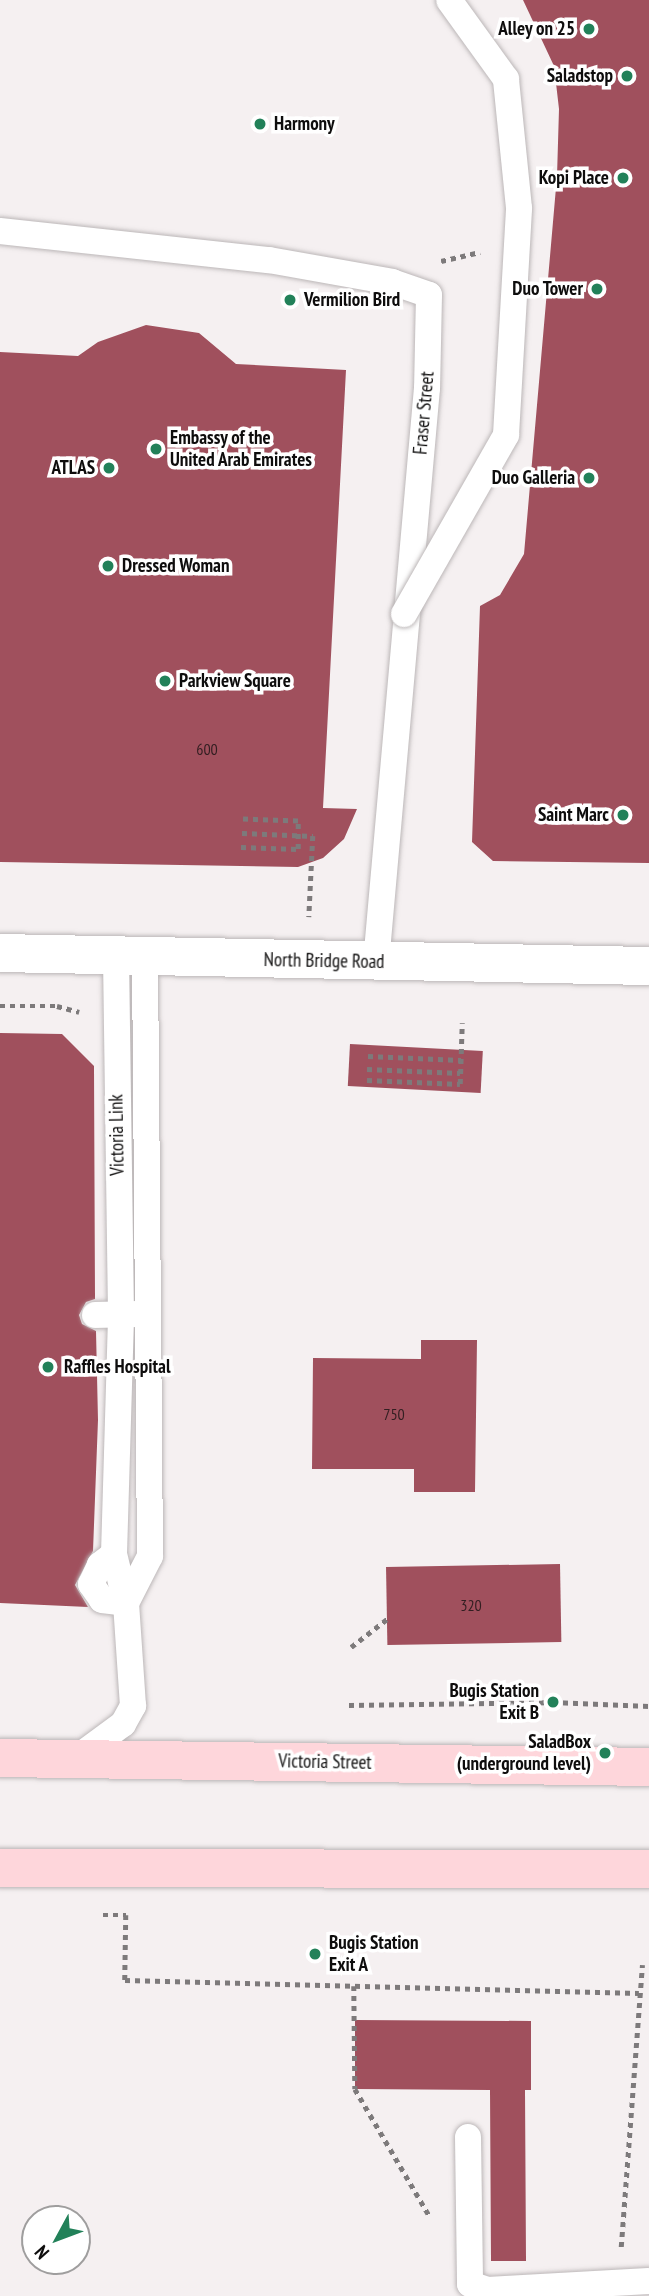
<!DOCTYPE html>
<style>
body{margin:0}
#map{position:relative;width:649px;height:2296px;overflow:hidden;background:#f5f0f1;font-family:"PT Sans Narrow",sans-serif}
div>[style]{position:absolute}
.building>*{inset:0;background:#a0505d;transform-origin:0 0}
.path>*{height:4.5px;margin-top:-2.25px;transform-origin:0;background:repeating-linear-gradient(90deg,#7d7a7b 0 5px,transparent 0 10px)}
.roads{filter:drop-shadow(0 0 2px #bcb7b8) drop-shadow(0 0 2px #bcb7b8)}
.service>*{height:26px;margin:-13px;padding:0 13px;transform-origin:13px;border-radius:13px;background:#fff}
.secondary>*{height:38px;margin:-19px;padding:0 19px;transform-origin:19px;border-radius:19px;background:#fff}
.primary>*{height:38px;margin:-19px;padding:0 19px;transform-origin:19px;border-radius:19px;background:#fed6db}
.bridges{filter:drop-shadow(0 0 2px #bcb7b8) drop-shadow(0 0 2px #bcb7b8)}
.service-bridge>*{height:26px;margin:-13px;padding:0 13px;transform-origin:13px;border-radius:13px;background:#fff}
.dots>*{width:19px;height:19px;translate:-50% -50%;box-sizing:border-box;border:4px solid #fff;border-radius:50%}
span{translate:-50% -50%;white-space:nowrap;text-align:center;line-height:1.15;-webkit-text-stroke:7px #fff;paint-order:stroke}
.number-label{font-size:16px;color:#321e21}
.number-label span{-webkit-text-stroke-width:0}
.poi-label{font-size:19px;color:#0e0d0d;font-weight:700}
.right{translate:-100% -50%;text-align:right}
.left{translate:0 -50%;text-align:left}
.street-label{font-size:19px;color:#0e0d0d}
.north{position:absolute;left:21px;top:2205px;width:70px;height:70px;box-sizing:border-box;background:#fff;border:2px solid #9f9e9e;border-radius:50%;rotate:229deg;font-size:19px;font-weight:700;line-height:28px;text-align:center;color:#0e0d0d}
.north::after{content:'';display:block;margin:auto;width:24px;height:32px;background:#228159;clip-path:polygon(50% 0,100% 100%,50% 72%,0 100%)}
</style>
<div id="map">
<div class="building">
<div style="clip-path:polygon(523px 0,649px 0,649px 863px,493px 861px,472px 842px,480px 606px,500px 595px,524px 554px,557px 176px,559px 109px,554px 66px)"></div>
<div style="clip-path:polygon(146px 325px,199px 333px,236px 364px,346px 370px,323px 808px,357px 809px,344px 839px,323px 858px,298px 867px,0 862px,0 352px,78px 356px,98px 342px)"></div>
<div style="clip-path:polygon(0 1033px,62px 1034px,94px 1066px,95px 1299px,86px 1302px,79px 1315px,82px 1324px,96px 1331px,98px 1420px,93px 1551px,75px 1585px,88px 1607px,0 1603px)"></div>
<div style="left:350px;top:1044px;width:133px;height:42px;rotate:3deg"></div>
<div style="clip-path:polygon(421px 1340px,477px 1340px,475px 1492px,414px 1492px,414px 1469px,312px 1469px,313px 1358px,421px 1359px)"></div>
<div style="left:560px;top:1564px;width:78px;height:174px;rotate:89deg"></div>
<div style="clip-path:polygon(355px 2020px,531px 2021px,531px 2090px,525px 2090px,526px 2261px,491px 2261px,490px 2090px,355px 2089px)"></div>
</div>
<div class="path">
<div style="left:441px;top:261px;width:40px;rotate:-13deg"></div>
<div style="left:242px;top:833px;width:71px;rotate:2.4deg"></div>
<div style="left:313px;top:836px;width:81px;rotate:92.8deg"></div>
<div style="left:241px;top:847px;width:57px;rotate:2deg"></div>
<div style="left:298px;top:849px;width:28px;rotate:-90deg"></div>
<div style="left:298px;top:821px;width:55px;rotate:-177.9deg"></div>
<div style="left:0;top:1006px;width:57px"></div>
<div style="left:57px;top:1006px;width:23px;rotate:15deg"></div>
<div style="left:368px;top:1056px;width:93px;rotate:2.5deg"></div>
<div style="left:367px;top:1069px;width:93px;rotate:2.5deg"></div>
<div style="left:367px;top:1080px;width:93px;rotate:2.5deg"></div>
<div style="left:460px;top:1084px;width:61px;rotate:-88.1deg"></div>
<div style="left:351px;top:1647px;width:46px;rotate:-37.9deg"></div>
<div style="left:349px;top:1705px;width:204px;rotate:-0.8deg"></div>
<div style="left:553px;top:1702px;width:96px;rotate:2.4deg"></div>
<div style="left:103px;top:1915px;width:23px"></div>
<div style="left:126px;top:1915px;width:65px;rotate:90.9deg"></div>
<div style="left:125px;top:1980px;width:514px;rotate:1.45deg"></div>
<div style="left:354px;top:1986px;width:103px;rotate:89.4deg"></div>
<div style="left:355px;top:2089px;width:148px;rotate:59.6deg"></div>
<div style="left:621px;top:2247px;width:283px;rotate:-85.7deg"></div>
</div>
<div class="roads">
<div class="service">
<div style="left:0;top:231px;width:271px;rotate:6.2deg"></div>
<div style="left:269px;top:260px;width:125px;rotate:10.1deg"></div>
<div style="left:392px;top:282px;width:39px;rotate:19deg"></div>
<div style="left:429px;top:295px;width:93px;rotate:91.2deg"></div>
<div style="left:427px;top:388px;width:577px;rotate:95.07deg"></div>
<div style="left:95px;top:1315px;width:42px;rotate:-1.4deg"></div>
<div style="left:114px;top:1554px;width:18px;rotate:142deg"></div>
<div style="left:100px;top:1565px;width:21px;rotate:115deg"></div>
<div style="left:91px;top:1584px;width:19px;rotate:55deg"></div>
<div style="left:102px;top:1600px;width:24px;rotate:7deg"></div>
<div style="left:126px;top:1603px;width:53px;rotate:-62.9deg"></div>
<div style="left:150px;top:1556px;width:599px;rotate:-90.48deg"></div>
<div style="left:78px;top:1757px;width:56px;rotate:-36.3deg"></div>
<div style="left:123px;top:1724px;width:21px;rotate:-61deg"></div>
<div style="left:133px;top:1706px;width:103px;rotate:-93.9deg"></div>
<div style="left:126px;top:1603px;width:50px;rotate:-103.8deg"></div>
<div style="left:114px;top:1554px;width:240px;rotate:-88.3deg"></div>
<div style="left:121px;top:1314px;width:358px;rotate:-90.8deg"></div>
<div style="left:468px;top:2137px;width:147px;rotate:89.2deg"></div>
<div style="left:470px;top:2284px;width:18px;rotate:19deg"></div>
<div style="left:487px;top:2290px;width:162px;rotate:-3.2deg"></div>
</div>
<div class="secondary">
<div style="left:0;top:953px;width:649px;rotate:1.15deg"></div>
</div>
<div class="primary">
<div style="left:0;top:1758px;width:649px;rotate:0.79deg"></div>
<div style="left:0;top:1868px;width:649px;rotate:0.09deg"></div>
</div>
</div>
<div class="bridges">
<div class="service-bridge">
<div style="left:404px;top:614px;width:206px;rotate:-60.3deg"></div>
<div style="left:506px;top:435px;width:227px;rotate:-86.7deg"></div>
<div style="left:519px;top:208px;width:130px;rotate:-95.8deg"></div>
<div style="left:506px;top:79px;width:97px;rotate:-125.8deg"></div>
</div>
</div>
<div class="dots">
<div style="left:589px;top:29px;background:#228159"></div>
<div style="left:627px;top:76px;background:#228159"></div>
<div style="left:260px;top:124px;background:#228159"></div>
<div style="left:623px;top:178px;background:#228159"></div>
<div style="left:597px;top:289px;background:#228159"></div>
<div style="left:290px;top:300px;background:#228159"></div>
<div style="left:156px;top:449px;background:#228159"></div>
<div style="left:109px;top:468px;background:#228159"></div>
<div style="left:589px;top:478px;background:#228159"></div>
<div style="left:108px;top:566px;background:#228159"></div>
<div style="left:165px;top:681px;background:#228159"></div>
<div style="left:623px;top:815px;background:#228159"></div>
<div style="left:48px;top:1367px;background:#228159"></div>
<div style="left:553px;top:1702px;background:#228159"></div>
<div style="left:605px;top:1753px;background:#228159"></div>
<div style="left:315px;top:1954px;background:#228159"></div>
</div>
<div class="number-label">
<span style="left:207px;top:749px">600</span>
<span style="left:394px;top:1414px">750</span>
<span style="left:471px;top:1605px">320</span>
</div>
<div class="poi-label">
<span class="right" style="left:575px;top:29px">Alley on 25</span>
<span class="right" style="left:613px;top:76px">Saladstop</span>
<span class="left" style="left:274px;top:124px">Harmony</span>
<span class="right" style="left:609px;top:178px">Kopi Place</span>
<span class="right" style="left:583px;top:289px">Duo Tower</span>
<span class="left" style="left:304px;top:300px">Vermilion Bird</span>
<span class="left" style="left:170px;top:449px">Embassy of the<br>United Arab Emirates</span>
<span class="right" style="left:95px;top:468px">ATLAS</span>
<span class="right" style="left:575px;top:478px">Duo Galleria</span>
<span class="left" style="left:122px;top:566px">Dressed Woman</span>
<span class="left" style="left:179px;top:681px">Parkview Square</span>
<span class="right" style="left:609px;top:815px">Saint Marc</span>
<span class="left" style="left:64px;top:1367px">Raffles Hospital</span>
<span class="right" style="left:539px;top:1702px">Bugis Station<br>Exit B</span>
<span class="right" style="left:591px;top:1753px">SaladBox<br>(underground level)</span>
<span class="left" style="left:329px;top:1954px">Bugis Station<br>Exit A</span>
</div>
<div class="street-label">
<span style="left:424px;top:413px;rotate:-85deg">Fraser Street</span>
<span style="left:324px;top:961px;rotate:1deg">North Bridge Road</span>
<span style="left:117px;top:1135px;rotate:-91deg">Victoria Link</span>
<span style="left:325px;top:1762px;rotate:1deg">Victoria Street</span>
</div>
<div class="north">N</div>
</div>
